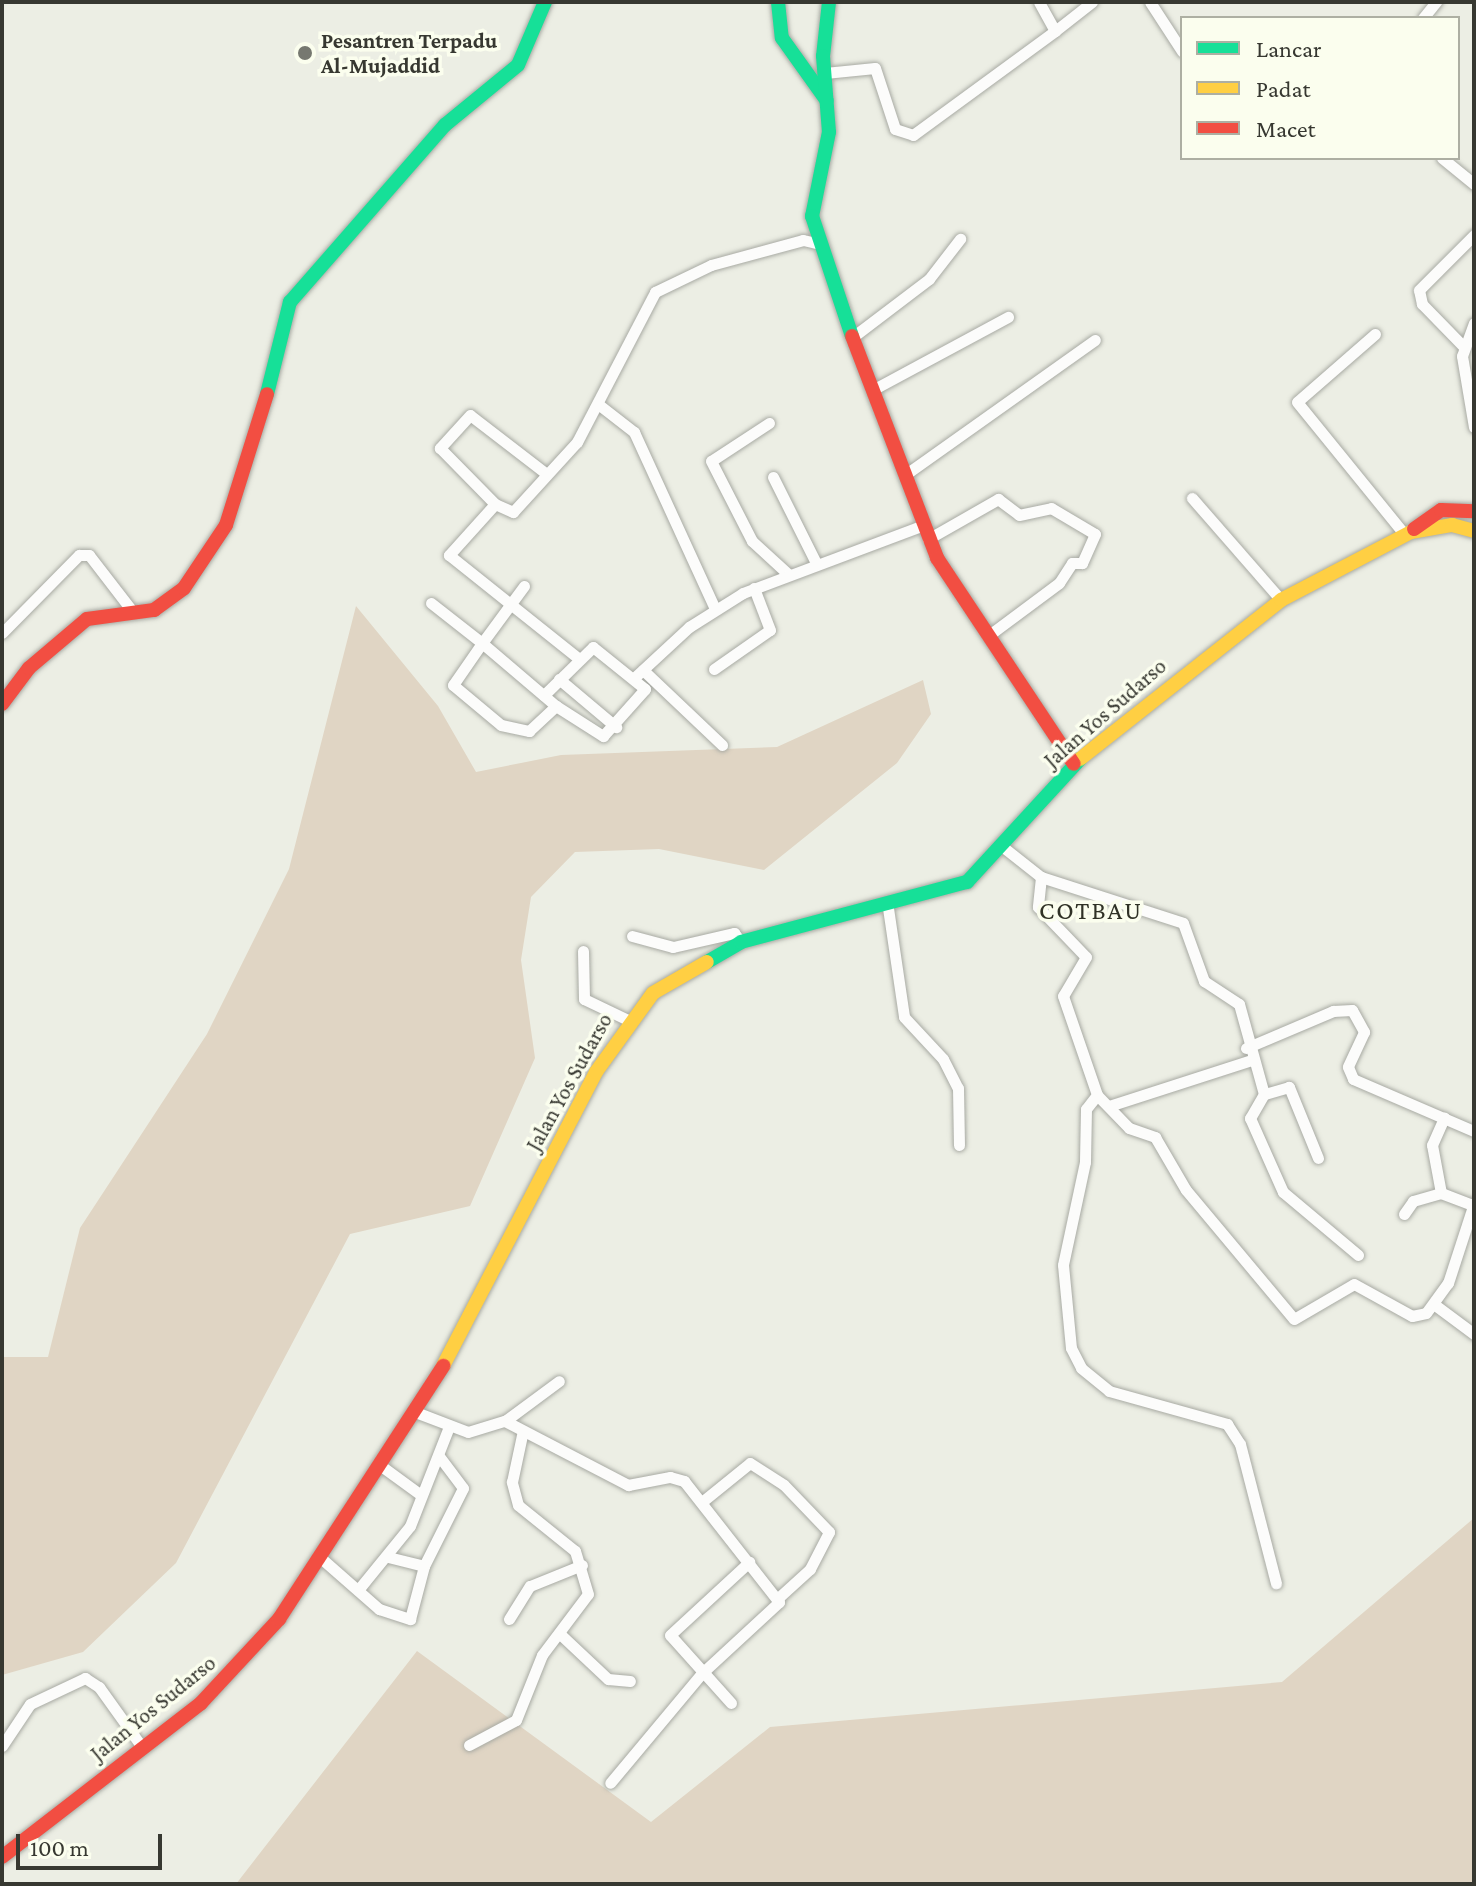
<!DOCTYPE html>
<style>
body{margin:0}
#map{position:relative;width:1476px;height:1886px;overflow:hidden;background:#eceee4;font-family:"Crimson Pro",serif}
div>[style]{position:absolute}
.green>*{inset:0;background:#e0d5c4}
.roads{filter:drop-shadow(0 0 2px #a8aaa3) drop-shadow(0 0 2px #a8aaa3)}
.street>*{height:11px;margin:-5.5px;padding:0 5.5px;transform-origin:5.5px;border-radius:5.5px;background:#fcfcfb}
.fast>*{height:14px;margin:-7px;padding:0 7px;transform-origin:7px;border-radius:7px;background:#16e098}
.slow>*{height:14px;margin:-7px;padding:0 7px;transform-origin:7px;border-radius:7px;background:#ffcf43}
.jam>*{height:14px;margin:-7px;padding:0 7px;transform-origin:7px;border-radius:7px;background:#f24e42}
.dots>*{width:22px;height:22px;translate:-50% -50%;box-sizing:border-box;border:4px solid #fbfeee;border-radius:50%}
span{translate:-50% -50%;white-space:nowrap;text-align:center;line-height:1.15;-webkit-text-stroke:7px #fbfeee;paint-order:stroke}
.poi-label{font-size:22px;color:#373831;font-weight:700}
.left{translate:0 -50%;text-align:left}
.street-label{font-size:22px;color:#373831}
.quarter-label{font-size:26px;color:#303226;letter-spacing:2px}
.frame{position:absolute;inset:0;border:4px solid #373831;pointer-events:none}
.legend{position:absolute;left:1180px;top:16px;width:280px;height:144px;box-sizing:border-box;background:#fbfeee;border:2px solid #adafa2;margin:0;padding:10px 14px;list-style:none;font-size:24px;color:#373831}
.legend li{display:flex;align-items:center;gap:16px;height:40px}
.legend b{width:40px;border:2px solid #adafa2}
.scale{position:absolute;left:16px;top:1834px;width:146px;height:36px;box-sizing:border-box;border:4px solid #373831;border-top:0;padding-left:10px;font-size:24px;line-height:28px;white-space:nowrap;color:#373831;-webkit-text-stroke:6px #fbfeee;paint-order:stroke}
</style>
<div id="map">
<div class="green">
<div style="clip-path:polygon(356px 606px,438px 706px,476px 772px,561px 755px,777px 747px,923px 680px,931px 714px,897px 763px,764px 870px,659px 849px,575px 852px,531px 897px,521px 960px,535px 1058px,470px 1206px,350px 1234px,176px 1563px,83px 1652px,2px 1675px,2px 1357px,48px 1357px,80px 1228px,207px 1034px,289px 869px)"></div>
<div style="clip-path:polygon(1474px 1518px,1474px 1884px,236px 1884px,417px 1651px,651px 1822px,770px 1727px,1282px 1682px)"></div>
</div>
<div class="roads">
<div class="street">
<div style="left:1150px;top:2px;width:59px;rotate:56.9deg"></div>
<div style="left:1423px;top:18px;width:21px;rotate:-51deg"></div>
<div style="left:1055px;top:31px;width:47px;rotate:-38.1deg"></div>
<div style="left:825px;top:73px;width:50px;rotate:-5.7deg"></div>
<div style="left:875px;top:68px;width:64px;rotate:71.8deg"></div>
<div style="left:895px;top:129px;width:19px;rotate:18deg"></div>
<div style="left:913px;top:135px;width:176px;rotate:-36.2deg"></div>
<div style="left:1055px;top:31px;width:33px;rotate:-119deg"></div>
<div style="left:1442px;top:158px;width:41px;rotate:39.1deg"></div>
<div style="left:1474px;top:323px;width:35px;rotate:110deg"></div>
<div style="left:1462px;top:356px;width:72px;rotate:80.4deg"></div>
<div style="left:1375px;top:334px;width:103px;rotate:138.9deg"></div>
<div style="left:1297px;top:402px;width:171px;rotate:50.9deg"></div>
<div style="left:854px;top:336px;width:94px;rotate:-37.2deg"></div>
<div style="left:929px;top:279px;width:51px;rotate:-52.2deg"></div>
<div style="left:1463px;top:346px;width:59px;rotate:-134.3deg"></div>
<div style="left:1422px;top:304px;width:14px;rotate:-102deg"></div>
<div style="left:1419px;top:290px;width:78px;rotate:-45deg"></div>
<div style="left:876px;top:388px;width:150px;rotate:-28.3deg"></div>
<div style="left:598px;top:404px;width:46px;rotate:37.9deg"></div>
<div style="left:634px;top:432px;width:195px;rotate:65.4deg"></div>
<div style="left:769px;top:423px;width:69px;rotate:146.8deg"></div>
<div style="left:711px;top:461px;width:90px;rotate:62.9deg"></div>
<div style="left:752px;top:541px;width:49px;rotate:42.5deg"></div>
<div style="left:544px;top:472px;width:93px;rotate:-142.4deg"></div>
<div style="left:470px;top:415px;width:45px;rotate:132.3deg"></div>
<div style="left:440px;top:448px;width:78px;rotate:45.5deg"></div>
<div style="left:495px;top:504px;width:20px;rotate:24deg"></div>
<div style="left:513px;top:512px;width:95px;rotate:-47.6deg"></div>
<div style="left:577px;top:442px;width:169px;rotate:-62.5deg"></div>
<div style="left:655px;top:292px;width:62px;rotate:-25.7deg"></div>
<div style="left:711px;top:265px;width:95px;rotate:-15.2deg"></div>
<div style="left:803px;top:240px;width:13px;rotate:13deg"></div>
<div style="left:909px;top:472px;width:228px;rotate:-35.4deg"></div>
<div style="left:773px;top:477px;width:96px;rotate:63.4deg"></div>
<div style="left:1192px;top:498px;width:135px;rotate:48.9deg"></div>
<div style="left:495px;top:504px;width:69px;rotate:132deg"></div>
<div style="left:449px;top:555px;width:165px;rotate:38.6deg"></div>
<div style="left:928px;top:539px;width:81px;rotate:-29.7deg"></div>
<div style="left:998px;top:499px;width:26px;rotate:37deg"></div>
<div style="left:1019px;top:515px;width:33px;rotate:-12deg"></div>
<div style="left:1051px;top:508px;width:51px;rotate:30.6deg"></div>
<div style="left:1095px;top:534px;width:32px;rotate:114deg"></div>
<div style="left:1082px;top:563px;width:10px;rotate:180deg"></div>
<div style="left:1072px;top:563px;width:24px;rotate:123deg"></div>
<div style="left:1059px;top:583px;width:89px;rotate:143.3deg"></div>
<div style="left:524px;top:586px;width:71px;rotate:126.4deg"></div>
<div style="left:482px;top:643px;width:97px;rotate:40.4deg"></div>
<div style="left:556px;top:706px;width:56px;rotate:32.6deg"></div>
<div style="left:603px;top:736px;width:63px;rotate:-48.2deg"></div>
<div style="left:645px;top:689px;width:67px;rotate:-141.1deg"></div>
<div style="left:593px;top:647px;width:69px;rotate:135.6deg"></div>
<div style="left:431px;top:603px;width:65px;rotate:38.1deg"></div>
<div style="left:482px;top:643px;width:51px;rotate:124.6deg"></div>
<div style="left:453px;top:685px;width:62px;rotate:39.8deg"></div>
<div style="left:501px;top:725px;width:29px;rotate:12deg"></div>
<div style="left:529px;top:731px;width:37px;rotate:-43deg"></div>
<div style="left:2px;top:633px;width:110px;rotate:-45.4deg"></div>
<div style="left:79px;top:555px;width:10px"></div>
<div style="left:89px;top:555px;width:67px;rotate:52.3deg"></div>
<div style="left:714px;top:669px;width:68px;rotate:-34.9deg"></div>
<div style="left:770px;top:630px;width:45px;rotate:-110.9deg"></div>
<div style="left:643px;top:670px;width:109px;rotate:43.5deg"></div>
<div style="left:635px;top:677px;width:74px;rotate:-42.8deg"></div>
<div style="left:689px;top:627px;width:64px;rotate:-32.2deg"></div>
<div style="left:743px;top:593px;width:193px;rotate:-20.6deg"></div>
<div style="left:559px;top:679px;width:75px;rotate:40.1deg"></div>
<div style="left:1003px;top:847px;width:48px;rotate:38.3deg"></div>
<div style="left:1041px;top:877px;width:149px;rotate:17.9deg"></div>
<div style="left:1183px;top:923px;width:62px;rotate:70.1deg"></div>
<div style="left:1204px;top:981px;width:42px;rotate:33.3deg"></div>
<div style="left:1239px;top:1004px;width:93px;rotate:74.5deg"></div>
<div style="left:1041px;top:877px;width:30px;rotate:96deg"></div>
<div style="left:1038px;top:907px;width:69px;rotate:46.2deg"></div>
<div style="left:1086px;top:957px;width:45px;rotate:120.5deg"></div>
<div style="left:1063px;top:996px;width:105px;rotate:71deg"></div>
<div style="left:1097px;top:1095px;width:18px;rotate:128deg"></div>
<div style="left:1086px;top:1109px;width:53px;rotate:91.1deg"></div>
<div style="left:1085px;top:1162px;width:105px;rotate:102.1deg"></div>
<div style="left:1063px;top:1265px;width:83px;rotate:84.5deg"></div>
<div style="left:1071px;top:1348px;width:22px;rotate:63deg"></div>
<div style="left:1081px;top:1368px;width:36px;rotate:39deg"></div>
<div style="left:1109px;top:1391px;width:123px;rotate:15.6deg"></div>
<div style="left:1227px;top:1424px;width:24px;rotate:57deg"></div>
<div style="left:1240px;top:1444px;width:144px;rotate:75.5deg"></div>
<div style="left:888px;top:908px;width:110px;rotate:81.6deg"></div>
<div style="left:904px;top:1017px;width:57px;rotate:47.1deg"></div>
<div style="left:943px;top:1059px;width:33px;rotate:63deg"></div>
<div style="left:958px;top:1088px;width:57px;rotate:89deg"></div>
<div style="left:632px;top:936px;width:42px;rotate:15deg"></div>
<div style="left:673px;top:947px;width:63px;rotate:-12.9deg"></div>
<div style="left:734px;top:933px;width:11px;rotate:52deg"></div>
<div style="left:583px;top:951px;width:48px;rotate:88.8deg"></div>
<div style="left:584px;top:999px;width:49px;rotate:25.5deg"></div>
<div style="left:1246px;top:1048px;width:95px;rotate:-23deg"></div>
<div style="left:1333px;top:1011px;width:19px;rotate:-3deg"></div>
<div style="left:1352px;top:1010px;width:25px;rotate:61deg"></div>
<div style="left:1364px;top:1032px;width:38px;rotate:115deg"></div>
<div style="left:1348px;top:1067px;width:13px;rotate:67deg"></div>
<div style="left:1353px;top:1079px;width:132px;rotate:23.3deg"></div>
<div style="left:1097px;top:1095px;width:46px;rotate:45.9deg"></div>
<div style="left:1129px;top:1128px;width:28px;rotate:19deg"></div>
<div style="left:1155px;top:1137px;width:61px;rotate:59.7deg"></div>
<div style="left:1186px;top:1190px;width:168px;rotate:50.1deg"></div>
<div style="left:1294px;top:1319px;width:69px;rotate:-30.3deg"></div>
<div style="left:1354px;top:1284px;width:66px;rotate:28.9deg"></div>
<div style="left:1412px;top:1316px;width:14px;rotate:-12deg"></div>
<div style="left:1426px;top:1313px;width:37px;rotate:-54deg"></div>
<div style="left:1448px;top:1283px;width:84px;rotate:-72deg"></div>
<div style="left:1109px;top:1106px;width:149px;rotate:-17.9deg"></div>
<div style="left:1318px;top:1158px;width:77px;rotate:-112.2deg"></div>
<div style="left:1289px;top:1087px;width:26px;rotate:164deg"></div>
<div style="left:1264px;top:1094px;width:28px;rotate:120deg"></div>
<div style="left:1250px;top:1118px;width:81px;rotate:66deg"></div>
<div style="left:1283px;top:1192px;width:98px;rotate:40deg"></div>
<div style="left:1441px;top:1193px;width:49px;rotate:-100.6deg"></div>
<div style="left:1432px;top:1145px;width:30px;rotate:-66deg"></div>
<div style="left:1404px;top:1214px;width:16px;rotate:-55deg"></div>
<div style="left:1413px;top:1201px;width:29px;rotate:-16deg"></div>
<div style="left:1441px;top:1193px;width:34px;rotate:21deg"></div>
<div style="left:1435px;top:1305px;width:49px;rotate:36.6deg"></div>
<div style="left:418px;top:1413px;width:53px;rotate:20.8deg"></div>
<div style="left:468px;top:1432px;width:39px;rotate:-17deg"></div>
<div style="left:505px;top:1421px;width:67px;rotate:-36.5deg"></div>
<div style="left:505px;top:1421px;width:139px;rotate:27.5deg"></div>
<div style="left:628px;top:1485px;width:43px;rotate:-10.8deg"></div>
<div style="left:670px;top:1477px;width:15px;rotate:16deg"></div>
<div style="left:684px;top:1481px;width:154px;rotate:51.9deg"></div>
<div style="left:779px;top:1602px;width:105px;rotate:137.3deg"></div>
<div style="left:702px;top:1673px;width:143px;rotate:129.9deg"></div>
<div style="left:384px;top:1468px;width:46px;rotate:36.1deg"></div>
<div style="left:703px;top:1501px;width:60px;rotate:-39deg"></div>
<div style="left:750px;top:1463px;width:40px;rotate:32.9deg"></div>
<div style="left:784px;top:1485px;width:65px;rotate:46.2deg"></div>
<div style="left:829px;top:1532px;width:42px;rotate:117.2deg"></div>
<div style="left:810px;top:1569px;width:45px;rotate:137.7deg"></div>
<div style="left:388px;top:1557px;width:37px;rotate:14deg"></div>
<div style="left:322px;top:1559px;width:76px;rotate:41.3deg"></div>
<div style="left:379px;top:1609px;width:33px;rotate:18deg"></div>
<div style="left:410px;top:1619px;width:55px;rotate:-75.2deg"></div>
<div style="left:424px;top:1566px;width:87px;rotate:-63.4deg"></div>
<div style="left:463px;top:1488px;width:40px;rotate:-127deg"></div>
<div style="left:358px;top:1590px;width:82px;rotate:-50.9deg"></div>
<div style="left:410px;top:1526px;width:104px;rotate:-68.6deg"></div>
<div style="left:509px;top:1619px;width:39px;rotate:-58deg"></div>
<div style="left:530px;top:1586px;width:56px;rotate:-22deg"></div>
<div style="left:560px;top:1634px;width:66px;rotate:43.2deg"></div>
<div style="left:608px;top:1679px;width:22px;rotate:5deg"></div>
<div style="left:731px;top:1703px;width:91px;rotate:-131.9deg"></div>
<div style="left:670px;top:1635px;width:108px;rotate:-42.7deg"></div>
<div style="left:469px;top:1745px;width:53px;rotate:-28deg"></div>
<div style="left:516px;top:1720px;width:70px;rotate:-68.2deg"></div>
<div style="left:542px;top:1655px;width:76px;rotate:-53deg"></div>
<div style="left:588px;top:1594px;width:45px;rotate:-106.8deg"></div>
<div style="left:575px;top:1551px;width:73px;rotate:-141.1deg"></div>
<div style="left:518px;top:1505px;width:24px;rotate:-105deg"></div>
<div style="left:512px;top:1482px;width:48px;rotate:-78deg"></div>
<div style="left:2px;top:1746px;width:50px;rotate:-56.3deg"></div>
<div style="left:30px;top:1704px;width:61px;rotate:-25.3deg"></div>
<div style="left:85px;top:1678px;width:17px;rotate:33deg"></div>
<div style="left:99px;top:1687px;width:74px;rotate:54.4deg"></div>
</div>
<div class="fast">
<div style="left:778px;top:2px;width:36px;rotate:84deg"></div>
<div style="left:782px;top:38px;width:77px;rotate:54.5deg"></div>
<div style="left:829px;top:2px;width:54px;rotate:96.3deg"></div>
<div style="left:823px;top:56px;width:76px;rotate:85.5deg"></div>
<div style="left:829px;top:132px;width:86px;rotate:101.4deg"></div>
<div style="left:812px;top:216px;width:126px;rotate:71.6deg"></div>
<div style="left:267px;top:394px;width:95px;rotate:-76deg"></div>
<div style="left:290px;top:302px;width:235px;rotate:-48.8deg"></div>
<div style="left:445px;top:125px;width:94px;rotate:-39.4deg"></div>
<div style="left:518px;top:65px;width:69px;rotate:-66.8deg"></div>
<div style="left:707px;top:962px;width:39px;rotate:-30deg"></div>
<div style="left:741px;top:942px;width:234px;rotate:-14.9deg"></div>
<div style="left:967px;top:882px;width:167px;rotate:-47.4deg"></div>
</div>
<div class="slow">
<div style="left:1080px;top:759px;width:256px;rotate:-38.3deg"></div>
<div style="left:1281px;top:600px;width:147px;rotate:-27.6deg"></div>
<div style="left:1411px;top:532px;width:42px;rotate:-9.7deg"></div>
<div style="left:1452px;top:525px;width:23px;rotate:15deg"></div>
<div style="left:443px;top:1366px;width:331px;rotate:-62.5deg"></div>
<div style="left:596px;top:1072px;width:97px;rotate:-54.2deg"></div>
<div style="left:653px;top:993px;width:62px;rotate:-29.9deg"></div>
</div>
<div class="jam">
<div style="left:852px;top:336px;width:238px;rotate:69deg"></div>
<div style="left:937px;top:558px;width:247px;rotate:56.4deg"></div>
<div style="left:1414px;top:529px;width:33px;rotate:-35deg"></div>
<div style="left:1441px;top:510px;width:33px;rotate:2deg"></div>
<div style="left:2px;top:704px;width:45px;rotate:-53.1deg"></div>
<div style="left:29px;top:668px;width:76px;rotate:-40.2deg"></div>
<div style="left:87px;top:619px;width:68px;rotate:-7.7deg"></div>
<div style="left:154px;top:610px;width:37px;rotate:-36deg"></div>
<div style="left:184px;top:588px;width:76px;rotate:-56.3deg"></div>
<div style="left:226px;top:525px;width:137px;rotate:-72.6deg"></div>
<div style="left:2px;top:1857px;width:252px;rotate:-37.7deg"></div>
<div style="left:201px;top:1703px;width:115px;rotate:-47.1deg"></div>
<div style="left:279px;top:1619px;width:302px;rotate:-57deg"></div>
</div>
</div>
<div class="dots">
<div style="left:305px;top:53px;background:#767870"></div>
</div>
<div class="poi-label">
<span class="left" style="left:321px;top:53px">Pesantren Terpadu<br>Al-Mujaddid</span>
</div>
<div class="street-label">
<span style="left:1105px;top:713px;rotate:-41deg">Jalan Yos Sudarso</span>
<span style="left:569px;top:1082px;rotate:-61deg">Jalan Yos Sudarso</span>
<span style="left:153px;top:1708px;rotate:-39deg">Jalan Yos Sudarso</span>
</div>
<div class="quarter-label">
<span style="left:1091px;top:911px">COTBAU</span>
</div>
<div class="frame"></div>
<ul class="legend">
<li><b style="height:10px;background:#16e098"></b>Lancar</li>
<li><b style="height:10px;background:#ffcf43"></b>Padat</li>
<li><b style="height:10px;background:#f24e42"></b>Macet</li>
</ul>
<div class="scale">100 m</div>
</div>
